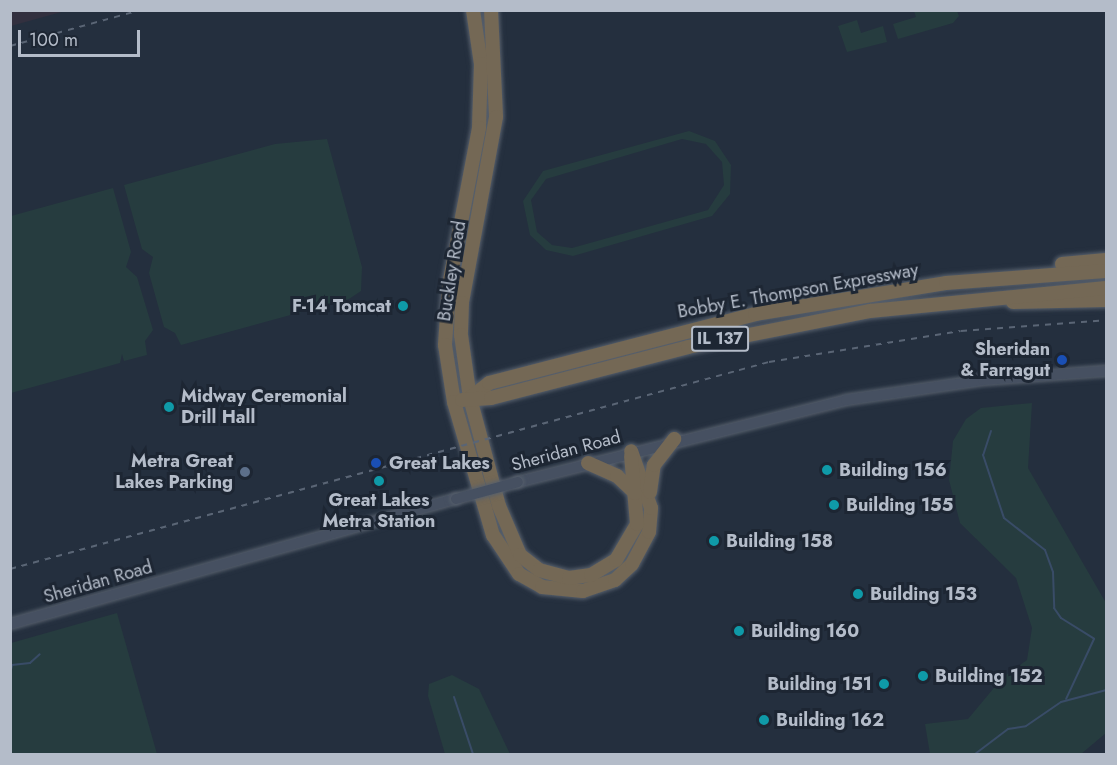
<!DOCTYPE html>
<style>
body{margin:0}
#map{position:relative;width:1117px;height:765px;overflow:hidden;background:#242f3e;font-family:Jost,sans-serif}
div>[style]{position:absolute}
.medical>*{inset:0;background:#32303f}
.green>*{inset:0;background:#263c3f}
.stream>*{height:2px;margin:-1px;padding:0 1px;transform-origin:1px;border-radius:1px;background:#394c67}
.roads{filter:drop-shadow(0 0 2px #565f6c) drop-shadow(0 0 2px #565f6c)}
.secondary>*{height:10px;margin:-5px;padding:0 5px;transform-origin:5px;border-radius:5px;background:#465061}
.highway>*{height:14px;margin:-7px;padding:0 7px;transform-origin:7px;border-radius:7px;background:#746855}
.rail>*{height:2px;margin-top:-1px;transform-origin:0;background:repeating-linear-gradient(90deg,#5a6575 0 6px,transparent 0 12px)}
.bridges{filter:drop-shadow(0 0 2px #565f6c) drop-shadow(0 0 2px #565f6c)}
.secondary-bridge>*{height:10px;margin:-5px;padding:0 5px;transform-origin:5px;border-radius:5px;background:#465061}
.dots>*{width:16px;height:16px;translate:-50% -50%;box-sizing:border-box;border:3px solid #1d2633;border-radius:50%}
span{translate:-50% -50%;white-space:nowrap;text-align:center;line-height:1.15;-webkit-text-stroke:6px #1d2633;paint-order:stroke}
.shield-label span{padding:2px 4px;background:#1d2633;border:2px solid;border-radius:4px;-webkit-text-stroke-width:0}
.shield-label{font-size:16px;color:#b4bcc9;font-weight:700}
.street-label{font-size:18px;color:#b4bcc9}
.poi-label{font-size:18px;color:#b4bcc9;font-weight:700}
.right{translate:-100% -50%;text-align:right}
.left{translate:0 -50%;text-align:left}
.frame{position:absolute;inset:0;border:12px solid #b4bcc9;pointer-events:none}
.scale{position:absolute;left:18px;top:30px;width:122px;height:27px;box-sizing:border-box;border:3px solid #b4bcc9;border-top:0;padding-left:8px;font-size:18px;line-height:21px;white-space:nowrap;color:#b4bcc9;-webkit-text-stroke:4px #1d2633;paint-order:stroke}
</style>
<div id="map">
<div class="medical">
<div style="clip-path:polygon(11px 10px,65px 10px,65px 11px,11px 26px)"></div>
</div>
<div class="green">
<div style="clip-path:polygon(914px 11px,957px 11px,959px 16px,953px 23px,898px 39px,893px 24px,916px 17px)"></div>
<div style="clip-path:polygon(857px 20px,861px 33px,883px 26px,887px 42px,847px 52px,838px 26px)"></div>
<div style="clip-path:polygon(evenodd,689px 131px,715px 141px,731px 165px,730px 194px,712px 216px,573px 256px,546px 250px,530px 235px,523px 201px,543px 171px,689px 131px,682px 139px,706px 144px,722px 162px,724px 185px,708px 210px,572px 248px,552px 245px,537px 232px,531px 200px,546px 179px,682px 139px)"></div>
<div style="clip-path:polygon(327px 139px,362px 267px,361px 291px,349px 299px,181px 345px,175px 333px,164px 327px,149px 273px,153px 257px,142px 249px,124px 185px,275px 144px)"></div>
<div style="clip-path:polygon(113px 188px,131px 252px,126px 267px,137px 277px,153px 330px,145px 341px,147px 355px,124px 361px,122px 354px,120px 363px,11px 393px,11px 216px)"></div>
<div style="clip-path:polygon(1032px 403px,1028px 468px,1106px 603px,1106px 733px,1081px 754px,930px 754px,925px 724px,968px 719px,1003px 677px,1027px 660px,1032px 628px,1016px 578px,960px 523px,949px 480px,953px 441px,966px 419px,981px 408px)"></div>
<div style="clip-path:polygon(117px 613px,157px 754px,11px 754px,11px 643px)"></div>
<div style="clip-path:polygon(452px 675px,479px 689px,510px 754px,445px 754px,428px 696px,429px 684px)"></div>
</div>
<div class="stream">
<div style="left:991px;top:431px;width:25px;rotate:108deg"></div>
<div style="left:983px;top:455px;width:66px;rotate:71.6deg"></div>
<div style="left:1004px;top:518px;width:52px;rotate:38deg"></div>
<div style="left:1045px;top:550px;width:23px;rotate:70deg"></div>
<div style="left:1053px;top:572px;width:36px;rotate:88deg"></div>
<div style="left:1054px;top:608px;width:12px;rotate:55deg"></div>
<div style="left:1061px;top:618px;width:39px;rotate:32deg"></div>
<div style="left:1094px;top:639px;width:66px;rotate:115deg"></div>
<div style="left:10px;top:674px;width:9px;rotate:-77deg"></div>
<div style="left:12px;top:665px;width:18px;rotate:-6deg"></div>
<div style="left:30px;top:663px;width:13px;rotate:-42deg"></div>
<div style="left:454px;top:697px;width:60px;rotate:71.6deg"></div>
<div style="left:975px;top:754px;width:41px;rotate:-37.1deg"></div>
<div style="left:1008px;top:729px;width:18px;rotate:-9deg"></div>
<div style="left:1026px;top:726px;width:42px;rotate:-34.4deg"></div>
<div style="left:1061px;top:702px;width:47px;rotate:-14.9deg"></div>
</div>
<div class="roads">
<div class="secondary">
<div style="left:518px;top:482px;width:338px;rotate:-14deg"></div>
<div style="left:846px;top:400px;width:138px;rotate:-8.3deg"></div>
<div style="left:983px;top:380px;width:123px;rotate:-4.2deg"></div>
<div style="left:10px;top:624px;width:463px;rotate:-15.7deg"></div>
</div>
<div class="highway">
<div style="left:473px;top:10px;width:55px;rotate:81.6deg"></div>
<div style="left:481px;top:64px;width:64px;rotate:91.8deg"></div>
<div style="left:479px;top:128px;width:161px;rotate:100.8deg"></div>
<div style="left:449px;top:286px;width:59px;rotate:93.9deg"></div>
<div style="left:445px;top:345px;width:58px;rotate:81deg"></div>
<div style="left:454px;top:402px;width:139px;rotate:73.7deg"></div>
<div style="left:493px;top:535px;width:47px;rotate:56.3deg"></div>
<div style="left:519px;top:574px;width:26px;rotate:29deg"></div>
<div style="left:542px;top:587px;width:41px;rotate:5.6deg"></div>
<div style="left:583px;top:591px;width:34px;rotate:-19deg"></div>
<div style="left:615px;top:580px;width:23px;rotate:-43deg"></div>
<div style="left:632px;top:564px;width:36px;rotate:-62deg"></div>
<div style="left:649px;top:532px;width:24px;rotate:-85deg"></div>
<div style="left:651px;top:508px;width:60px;rotate:-109.3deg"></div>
<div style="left:491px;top:10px;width:107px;rotate:87.3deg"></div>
<div style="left:496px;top:117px;width:189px;rotate:100.4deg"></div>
<div style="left:462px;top:303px;width:32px;rotate:92deg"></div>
<div style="left:461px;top:335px;width:64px;rotate:81.9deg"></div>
<div style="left:470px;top:398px;width:112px;rotate:75deg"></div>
<div style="left:499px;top:506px;width:53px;rotate:66.8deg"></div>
<div style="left:520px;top:555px;width:24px;rotate:38deg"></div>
<div style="left:539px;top:570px;width:31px;rotate:15deg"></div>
<div style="left:569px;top:578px;width:22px;rotate:-8deg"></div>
<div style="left:591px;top:575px;width:29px;rotate:-31deg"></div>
<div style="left:616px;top:560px;width:42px;rotate:-59.7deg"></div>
<div style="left:637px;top:524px;width:68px;rotate:-95deg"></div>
<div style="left:1062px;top:264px;width:44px;rotate:-5.2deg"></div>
<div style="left:1013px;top:302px;width:93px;rotate:-1.2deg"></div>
<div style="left:470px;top:398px;width:24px;rotate:-38deg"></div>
<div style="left:489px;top:383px;width:275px;rotate:-14.5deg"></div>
<div style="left:755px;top:314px;width:193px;rotate:-9.2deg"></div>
<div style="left:946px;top:283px;width:160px;rotate:-4.3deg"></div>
<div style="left:462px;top:400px;width:29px;rotate:-4deg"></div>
<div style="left:491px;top:398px;width:203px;rotate:-14.5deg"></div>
<div style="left:688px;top:347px;width:186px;rotate:-11.2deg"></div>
<div style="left:870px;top:311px;width:237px;rotate:-5.6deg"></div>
<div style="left:588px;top:463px;width:32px;rotate:24deg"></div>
<div style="left:617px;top:476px;width:25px;rotate:43deg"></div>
<div style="left:650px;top:492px;width:27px;rotate:-82deg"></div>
<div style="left:654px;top:465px;width:33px;rotate:-52deg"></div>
</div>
</div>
<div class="rail">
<div style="left:10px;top:46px;width:136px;rotate:-15.4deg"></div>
<div style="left:10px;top:569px;width:787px;rotate:-15.26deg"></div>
<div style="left:769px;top:362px;width:194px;rotate:-9.2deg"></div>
<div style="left:961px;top:331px;width:145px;rotate:-4.3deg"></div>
</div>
<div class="bridges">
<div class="secondary-bridge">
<div style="left:456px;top:499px;width:64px;rotate:-15.3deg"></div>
</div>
</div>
<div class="dots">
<div style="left:403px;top:306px;background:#0f9aa8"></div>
<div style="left:1062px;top:360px;background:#1a4fb4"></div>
<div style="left:169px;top:407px;background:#0f9aa8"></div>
<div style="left:376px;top:463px;background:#1a4fb4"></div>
<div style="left:827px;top:470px;background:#0f9aa8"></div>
<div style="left:245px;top:472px;background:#5c6f8a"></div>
<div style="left:379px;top:481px;background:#0f9aa8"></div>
<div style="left:834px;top:505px;background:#0f9aa8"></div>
<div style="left:714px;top:541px;background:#0f9aa8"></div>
<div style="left:858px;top:594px;background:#0f9aa8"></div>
<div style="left:739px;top:631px;background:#0f9aa8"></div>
<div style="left:923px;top:676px;background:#0f9aa8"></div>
<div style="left:884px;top:684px;background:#0f9aa8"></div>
<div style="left:764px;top:720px;background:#0f9aa8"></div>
</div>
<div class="shield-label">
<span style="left:720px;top:339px">IL 137</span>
</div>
<div class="street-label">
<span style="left:452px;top:271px;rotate:-81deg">Buckley Road</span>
<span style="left:798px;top:291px;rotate:-10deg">Bobby E. Thompson Expressway</span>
<span style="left:566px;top:451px;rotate:-15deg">Sheridan Road</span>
<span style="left:98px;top:582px;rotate:-16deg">Sheridan Road</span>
</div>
<div class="poi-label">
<span class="right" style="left:391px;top:306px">F-14 Tomcat</span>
<span class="right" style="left:1050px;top:360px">Sheridan<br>&amp; Farragut</span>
<span class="left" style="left:181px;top:407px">Midway Ceremonial<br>Drill Hall</span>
<span class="right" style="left:233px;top:472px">Metra Great<br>Lakes Parking</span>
<span class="left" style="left:389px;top:463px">Great Lakes</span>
<span class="left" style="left:839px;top:470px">Building 156</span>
<span style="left:379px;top:511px">Great Lakes<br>Metra Station</span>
<span class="left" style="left:846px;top:505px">Building 155</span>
<span class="left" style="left:726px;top:541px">Building 158</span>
<span class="left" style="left:870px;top:594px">Building 153</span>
<span class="left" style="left:751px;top:631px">Building 160</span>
<span class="left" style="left:935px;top:676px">Building 152</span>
<span class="right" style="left:872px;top:684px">Building 151</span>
<span class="left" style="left:776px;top:720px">Building 162</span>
</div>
<div class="frame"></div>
<div class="scale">100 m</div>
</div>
